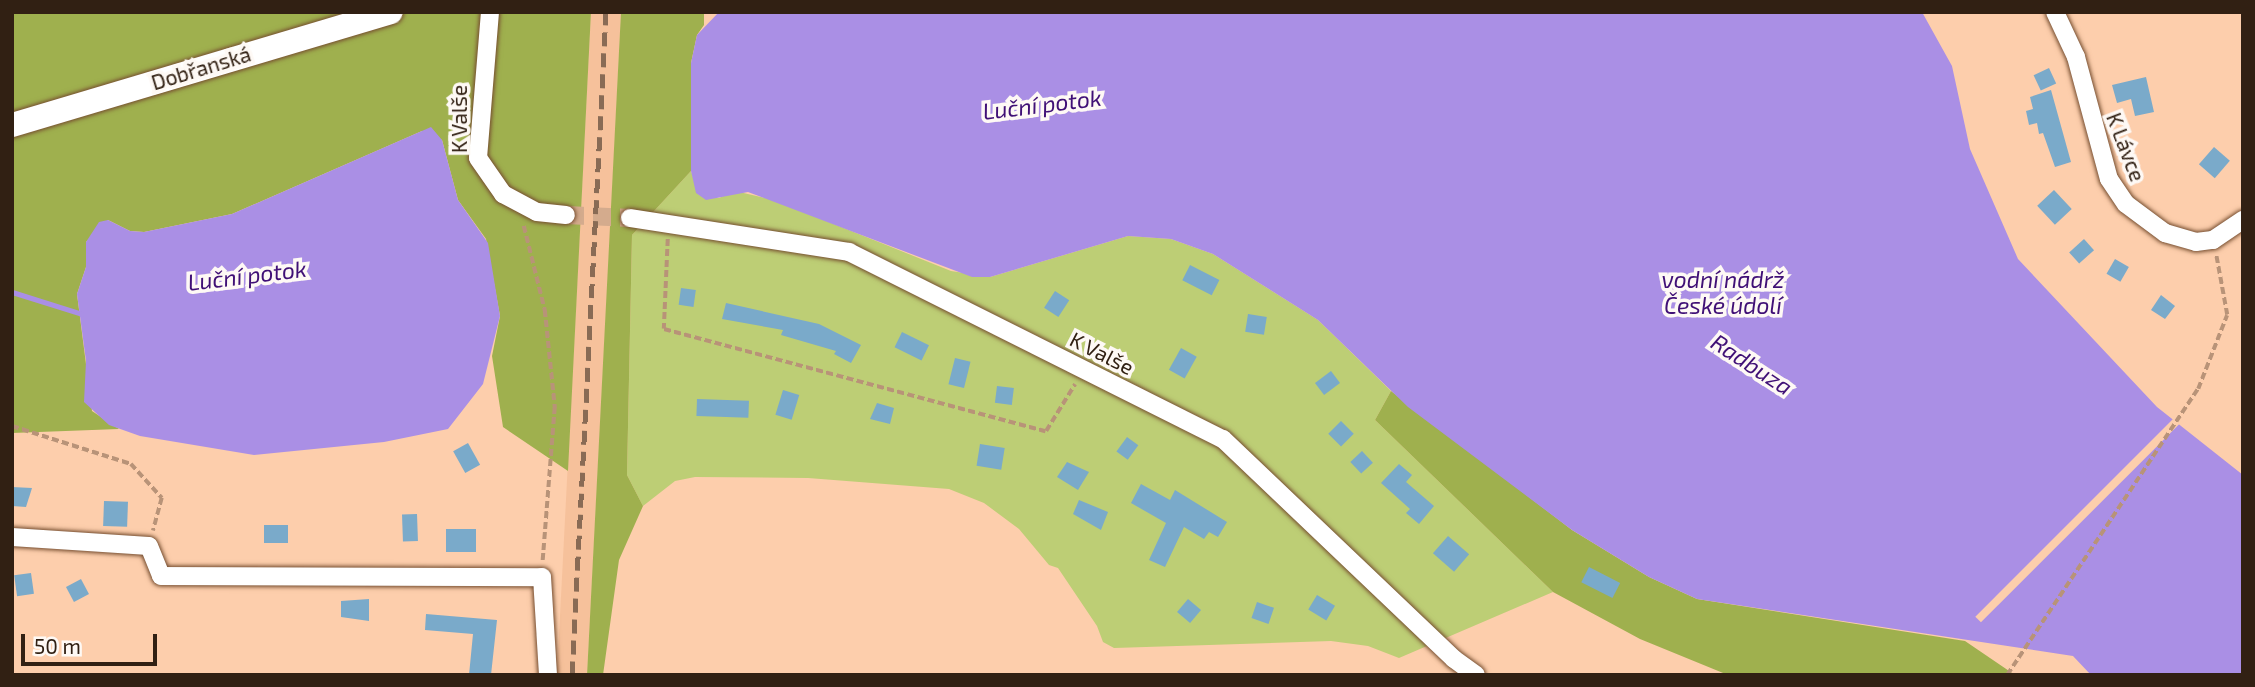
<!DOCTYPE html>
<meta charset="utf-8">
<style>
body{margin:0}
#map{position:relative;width:2255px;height:687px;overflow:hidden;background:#fdceac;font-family:"Exo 2",sans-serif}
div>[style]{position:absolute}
.built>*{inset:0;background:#f6c19b}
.green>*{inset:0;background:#bdce75}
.forest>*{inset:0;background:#9fb04e}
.water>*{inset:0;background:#aa8fe5}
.pier>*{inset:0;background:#fdceac;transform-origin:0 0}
.stream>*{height:5px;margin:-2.5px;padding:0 2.5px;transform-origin:2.5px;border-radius:2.5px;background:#aa8fe5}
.building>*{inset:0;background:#7aaaca;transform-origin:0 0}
.street-tunnel>*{height:18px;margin-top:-9px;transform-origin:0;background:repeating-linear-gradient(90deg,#d4ab8d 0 18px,transparent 0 27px)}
.path>*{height:3.5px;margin-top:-1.75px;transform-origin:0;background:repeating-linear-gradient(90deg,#b89378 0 7px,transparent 0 10.5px)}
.roads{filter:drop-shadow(0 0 2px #764e30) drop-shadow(0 0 2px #764e30)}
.street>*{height:18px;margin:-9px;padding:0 9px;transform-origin:9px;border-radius:9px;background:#fff}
.secondary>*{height:24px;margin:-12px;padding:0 12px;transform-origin:12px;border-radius:12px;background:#fff}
.rail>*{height:5px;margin-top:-2.5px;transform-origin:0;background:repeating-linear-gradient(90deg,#896b55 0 14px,transparent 0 21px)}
span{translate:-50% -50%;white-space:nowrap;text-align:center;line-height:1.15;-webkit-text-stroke:7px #fef9f5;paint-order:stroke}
.street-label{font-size:21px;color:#312013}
.water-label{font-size:23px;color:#401076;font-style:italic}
.frame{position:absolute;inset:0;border:14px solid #312013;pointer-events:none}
.scale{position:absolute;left:21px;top:634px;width:136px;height:32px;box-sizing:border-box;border:4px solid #312013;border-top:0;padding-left:9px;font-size:21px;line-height:24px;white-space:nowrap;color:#312013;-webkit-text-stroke:5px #fef9f5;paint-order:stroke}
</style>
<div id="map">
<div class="built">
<div style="clip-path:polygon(591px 12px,621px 12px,609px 255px,587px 675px,557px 675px)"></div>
</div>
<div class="green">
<div style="clip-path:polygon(691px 171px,699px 195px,719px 198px,735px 191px,774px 200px,951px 271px,990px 277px,1128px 236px,1171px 239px,1213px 254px,1318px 320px,1391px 391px,1375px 420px,1553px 592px,1399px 658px,1368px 646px,1331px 641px,1114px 648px,1103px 642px,1097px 626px,1058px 568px,1049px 565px,1019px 529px,984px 503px,949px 489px,808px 478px,695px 477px,675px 481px,643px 506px,627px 475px,632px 235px)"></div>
</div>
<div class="forest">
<div style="clip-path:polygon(12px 12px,591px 12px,568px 471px,503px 427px,492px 356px,500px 316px,486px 239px,458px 200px,442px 140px,422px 131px,232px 214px,144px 232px,130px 231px,108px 220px,86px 242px,86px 267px,77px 294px,92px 411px,119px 429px,12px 433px)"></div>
<div style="clip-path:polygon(621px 12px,704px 12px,704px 25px,697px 35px,691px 63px,691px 171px,632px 235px,627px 475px,643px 506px,619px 560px,603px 675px,587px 675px)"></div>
<div style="clip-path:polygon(1391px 391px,1572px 530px,1649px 577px,1697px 599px,1965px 641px,2015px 675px,1728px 675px,1640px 639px,1553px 592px,1375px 420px)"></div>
</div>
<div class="water">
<div style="clip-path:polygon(719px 12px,1922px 12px,1952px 66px,1970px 149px,2018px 259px,2157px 407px,2243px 475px,2243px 675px,2091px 675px,2073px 656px,1697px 599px,1649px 577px,1572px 530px,1408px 407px,1318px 320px,1213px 254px,1171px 239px,1128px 236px,990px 277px,972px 277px,748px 192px,706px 200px,696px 193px,691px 171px,691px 63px,697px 35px)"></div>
<div style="clip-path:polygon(431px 127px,442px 140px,458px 200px,488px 243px,500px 316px,483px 384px,448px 429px,384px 442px,254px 455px,140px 436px,109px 425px,84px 402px,86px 361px,77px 294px,86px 267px,86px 242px,99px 222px,108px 220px,130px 231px,144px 232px,232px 214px)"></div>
</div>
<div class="pier">
<div style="left:2174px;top:418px;width:8px;height:281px;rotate:45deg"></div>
</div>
<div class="stream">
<div style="left:12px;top:292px;width:73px;rotate:17.4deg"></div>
</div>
<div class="building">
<div style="left:2049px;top:68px;width:17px;height:17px;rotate:65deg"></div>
<div style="clip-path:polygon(2146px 77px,2154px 112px,2135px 116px,2131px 99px,2117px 103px,2112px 85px)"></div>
<div style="clip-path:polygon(2051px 90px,2071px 162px,2055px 167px,2043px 133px,2039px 134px,2037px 123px,2029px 125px,2026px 111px,2033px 109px,2030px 97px)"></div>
<div style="left:2214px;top:147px;width:21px;height:23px;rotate:41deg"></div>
<div style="left:2054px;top:190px;width:26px;height:23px;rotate:47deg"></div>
<div style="left:2084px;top:239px;width:15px;height:20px;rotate:48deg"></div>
<div style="left:2115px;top:259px;width:16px;height:17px;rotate:30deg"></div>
<div style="left:1190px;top:265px;width:33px;height:17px;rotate:27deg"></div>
<div style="left:681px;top:288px;width:15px;height:17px;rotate:8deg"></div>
<div style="left:1055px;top:291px;width:17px;height:20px;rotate:33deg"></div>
<div style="clip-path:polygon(2161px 295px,2175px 306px,2165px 319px,2151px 310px)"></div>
<div style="clip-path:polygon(726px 303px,819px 324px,861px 345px,851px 363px,834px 354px,836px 351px,781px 335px,783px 330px,722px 319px)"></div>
<div style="left:1248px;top:314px;width:19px;height:18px;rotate:9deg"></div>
<div style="left:902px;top:332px;width:30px;height:17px;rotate:26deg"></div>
<div style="left:1181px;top:348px;width:18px;height:25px;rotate:29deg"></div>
<div style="left:955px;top:358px;width:16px;height:27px;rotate:14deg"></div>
<div style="left:1331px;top:371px;width:15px;height:20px;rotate:53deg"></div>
<div style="left:997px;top:386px;width:17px;height:17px;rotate:7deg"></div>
<div style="left:783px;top:390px;width:17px;height:26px;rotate:17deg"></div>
<div style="left:697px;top:399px;width:52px;height:17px;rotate:2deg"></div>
<div style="clip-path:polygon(877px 403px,894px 408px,890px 424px,870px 419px)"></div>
<div style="left:1341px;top:421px;width:18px;height:18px;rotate:45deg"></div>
<div style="left:1127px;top:437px;width:14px;height:18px;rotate:36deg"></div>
<div style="left:468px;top:443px;width:25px;height:17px;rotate:61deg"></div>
<div style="left:980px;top:444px;width:25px;height:22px;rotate:9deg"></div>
<div style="left:1362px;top:451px;width:16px;height:16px;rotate:47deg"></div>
<div style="clip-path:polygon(1067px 462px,1089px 472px,1078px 490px,1057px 477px)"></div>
<div style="clip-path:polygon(1399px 464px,1412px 475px,1406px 482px,1434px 506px,1419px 524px,1406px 513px,1410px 509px,1381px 483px)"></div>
<div style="clip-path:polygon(1141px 484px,1170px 500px,1175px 490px,1227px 522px,1218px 537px,1209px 532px,1204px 539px,1184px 527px,1165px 567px,1149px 560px,1166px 523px,1131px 503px)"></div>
<div style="clip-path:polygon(12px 487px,32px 488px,26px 507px,12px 506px)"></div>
<div style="clip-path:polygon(1079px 500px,1108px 512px,1101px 530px,1073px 514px)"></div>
<div style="left:104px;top:501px;width:24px;height:25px;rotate:2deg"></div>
<div style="left:417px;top:514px;width:27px;height:15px;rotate:88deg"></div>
<div style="left:264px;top:525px;width:24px;height:18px"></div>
<div style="left:446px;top:529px;width:30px;height:23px"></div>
<div style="left:1448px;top:536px;width:28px;height:23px;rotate:41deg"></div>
<div style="left:1589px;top:567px;width:35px;height:17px;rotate:27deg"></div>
<div style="left:31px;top:573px;width:21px;height:17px;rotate:82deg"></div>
<div style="left:81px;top:579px;width:17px;height:17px;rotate:62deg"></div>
<div style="left:1317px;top:595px;width:21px;height:17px;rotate:31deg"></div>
<div style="clip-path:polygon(369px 599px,369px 621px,341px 617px,341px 601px)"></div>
<div style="left:1188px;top:599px;width:17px;height:17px;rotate:40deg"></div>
<div style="left:1257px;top:602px;width:18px;height:17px;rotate:19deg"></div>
<div style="clip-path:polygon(426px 614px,497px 620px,491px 675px,469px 675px,473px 634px,425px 630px)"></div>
</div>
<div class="street-tunnel">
<div style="left:566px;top:215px;width:64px;rotate:2.7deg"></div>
</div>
<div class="path">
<div style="left:524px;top:226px;width:87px;rotate:76deg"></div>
<div style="left:545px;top:310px;width:98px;rotate:84.1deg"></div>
<div style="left:555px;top:407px;width:154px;rotate:94.5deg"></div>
<div style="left:668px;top:239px;width:90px;rotate:92.5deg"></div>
<div style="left:664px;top:329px;width:395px;rotate:15deg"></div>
<div style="left:1046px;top:431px;width:55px;rotate:-58.3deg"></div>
<div style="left:12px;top:426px;width:125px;rotate:17.7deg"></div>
<div style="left:131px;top:464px;width:46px;rotate:47.6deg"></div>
<div style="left:162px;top:498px;width:34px;rotate:105deg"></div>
<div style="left:2007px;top:675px;width:344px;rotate:-56.3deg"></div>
<div style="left:2198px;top:389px;width:79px;rotate:-68.6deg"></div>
<div style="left:2227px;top:315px;width:61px;rotate:-100.4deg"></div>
</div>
<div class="roads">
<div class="street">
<div style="left:490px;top:12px;width:146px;rotate:94.7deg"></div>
<div style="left:478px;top:158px;width:44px;rotate:55.2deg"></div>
<div style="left:503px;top:194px;width:38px;rotate:28deg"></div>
<div style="left:537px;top:212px;width:29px;rotate:6deg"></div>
<div style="left:2055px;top:12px;width:50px;rotate:65deg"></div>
<div style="left:2076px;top:57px;width:126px;rotate:74.9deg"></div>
<div style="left:2109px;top:179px;width:30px;rotate:56deg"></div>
<div style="left:2126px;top:204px;width:49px;rotate:36.6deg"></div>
<div style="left:2165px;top:233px;width:32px;rotate:16deg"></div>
<div style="left:2196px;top:242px;width:17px;rotate:-7deg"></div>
<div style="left:2213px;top:240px;width:36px;rotate:-34deg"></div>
<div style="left:630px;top:218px;width:222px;rotate:8.8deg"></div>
<div style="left:849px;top:252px;width:418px;rotate:26.6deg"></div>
<div style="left:1223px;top:439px;width:319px;rotate:43.6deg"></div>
<div style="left:1454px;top:659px;width:27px;rotate:36deg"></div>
<div style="left:12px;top:537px;width:137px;rotate:3.8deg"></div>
<div style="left:149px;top:546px;width:32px;rotate:68deg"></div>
<div style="left:161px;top:576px;width:381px;rotate:0.2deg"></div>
<div style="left:542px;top:577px;width:98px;rotate:86.5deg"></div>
</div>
<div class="secondary">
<div style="left:12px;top:125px;width:395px;rotate:-16.6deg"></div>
</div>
</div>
<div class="rail">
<div style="left:572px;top:675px;width:664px;rotate:-87.06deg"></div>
</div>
<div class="street-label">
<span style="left:201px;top:68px;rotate:-17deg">Dobřanská</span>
<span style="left:459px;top:119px;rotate:-90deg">K Valše</span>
<span style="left:2126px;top:147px;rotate:69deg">K Lávce</span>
<span style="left:1102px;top:353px;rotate:27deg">K Valše</span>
</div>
<div class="water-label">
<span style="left:1042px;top:104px;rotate:-7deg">Luční potok</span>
<span style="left:247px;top:275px;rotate:-7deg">Luční potok</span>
<span style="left:1723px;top:292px">vodní nádrž<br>České údolí</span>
<span style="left:1752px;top:364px;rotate:33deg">Radbuza</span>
</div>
<div class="frame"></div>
<div class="scale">50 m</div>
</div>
